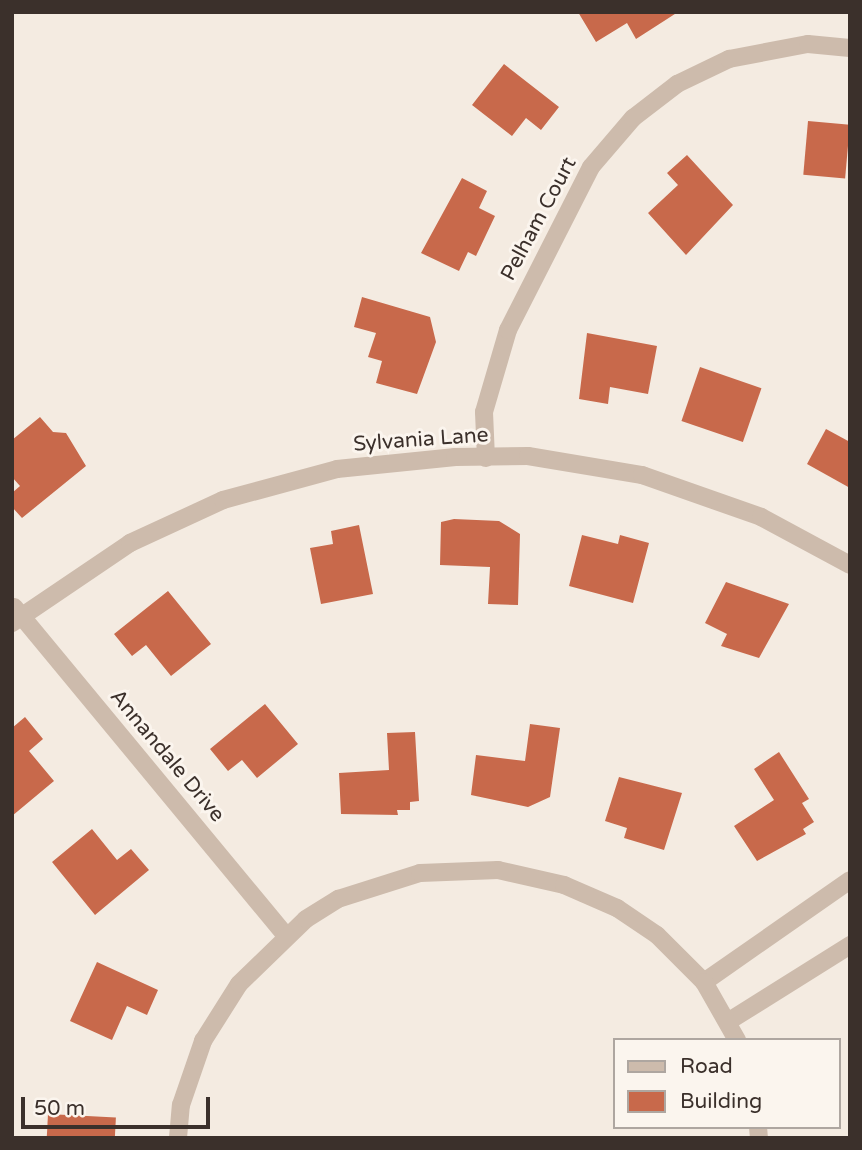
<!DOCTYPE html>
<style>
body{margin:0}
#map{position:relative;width:862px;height:1150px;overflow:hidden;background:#f4ebe1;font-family:"Varela Round",sans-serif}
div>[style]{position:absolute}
.building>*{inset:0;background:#c8694b;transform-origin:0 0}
.minor>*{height:18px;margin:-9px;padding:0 9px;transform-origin:9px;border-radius:9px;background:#cdbbac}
span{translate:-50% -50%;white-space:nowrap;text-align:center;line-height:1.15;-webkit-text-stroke:6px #fbf5ee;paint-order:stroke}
.street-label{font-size:21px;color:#3b302b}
.frame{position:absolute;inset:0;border:14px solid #3b302b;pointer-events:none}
.legend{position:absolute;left:613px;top:1038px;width:228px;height:91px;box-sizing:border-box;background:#fbf5ee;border:2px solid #aea6a0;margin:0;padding:9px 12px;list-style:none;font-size:21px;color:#3b302b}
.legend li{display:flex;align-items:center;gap:14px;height:35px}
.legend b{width:35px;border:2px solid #aea6a0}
.scale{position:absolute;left:21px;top:1097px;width:189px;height:32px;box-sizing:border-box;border:4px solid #3b302b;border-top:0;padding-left:9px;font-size:21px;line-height:24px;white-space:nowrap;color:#3b302b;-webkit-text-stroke:5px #fbf5ee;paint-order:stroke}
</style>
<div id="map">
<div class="building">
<div style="clip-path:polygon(578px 12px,678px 12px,636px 39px,627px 23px,596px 42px)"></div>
<div style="clip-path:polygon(504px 64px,559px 107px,541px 130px,526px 118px,512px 136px,472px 105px)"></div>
<div style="left:808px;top:121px;width:42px;height:54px;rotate:5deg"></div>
<div style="clip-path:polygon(687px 155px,733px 205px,686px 255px,648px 213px,678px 185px,667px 173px)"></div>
<div style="clip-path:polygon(462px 178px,487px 191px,479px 208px,495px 216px,476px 256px,468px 252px,459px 271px,421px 253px)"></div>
<div style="clip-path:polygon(362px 297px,430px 317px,436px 342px,417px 394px,376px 383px,382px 361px,368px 357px,376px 333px,354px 327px)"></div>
<div style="clip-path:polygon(587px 333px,657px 346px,648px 394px,610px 387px,608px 404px,579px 399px)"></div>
<div style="left:700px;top:367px;width:65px;height:57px;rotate:19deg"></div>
<div style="clip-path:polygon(40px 417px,53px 432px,66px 433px,86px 466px,22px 518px,12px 507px,12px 493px,20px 486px,12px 477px,12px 440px)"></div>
<div style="clip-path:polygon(826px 429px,850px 442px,850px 488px,807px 464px)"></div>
<div style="clip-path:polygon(454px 519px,499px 521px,520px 534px,518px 605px,488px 604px,490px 567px,440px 565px,441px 522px)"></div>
<div style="clip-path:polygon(359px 525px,373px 594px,321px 604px,310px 548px,333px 544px,331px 531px)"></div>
<div style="clip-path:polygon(582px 535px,618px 544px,620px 535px,649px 543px,633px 603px,569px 586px)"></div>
<div style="clip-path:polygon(726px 582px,789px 604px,759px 658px,721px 646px,727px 634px,705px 623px)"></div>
<div style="clip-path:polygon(168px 591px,211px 644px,171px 676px,146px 645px,132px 656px,114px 634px)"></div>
<div style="clip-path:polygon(265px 704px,298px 744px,257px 778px,242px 760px,228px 771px,210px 749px)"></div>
<div style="clip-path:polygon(25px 717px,43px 739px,29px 751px,54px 781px,12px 816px,12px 728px)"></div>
<div style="clip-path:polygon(530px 724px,560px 728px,550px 797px,528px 807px,471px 795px,476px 755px,525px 761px)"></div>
<div style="clip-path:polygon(415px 732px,419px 801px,410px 802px,410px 810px,397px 810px,398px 815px,341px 814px,339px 773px,389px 770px,387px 733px)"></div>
<div style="clip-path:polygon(779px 752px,809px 799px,802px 803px,814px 822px,803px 829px,806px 834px,757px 861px,734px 826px,774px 800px,754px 769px)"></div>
<div style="clip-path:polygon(619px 777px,682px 793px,664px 850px,624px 838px,627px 828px,605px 821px)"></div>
<div style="clip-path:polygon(92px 829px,117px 860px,131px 849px,149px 870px,95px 915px,52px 862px)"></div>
<div style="clip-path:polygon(97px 962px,158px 990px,147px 1015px,127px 1006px,112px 1040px,70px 1021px)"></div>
<div style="left:48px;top:1114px;width:68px;height:24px;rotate:3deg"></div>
</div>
<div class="minor">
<div style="left:486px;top:458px;width:46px;rotate:-92.5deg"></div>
<div style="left:484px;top:412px;width:85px;rotate:-73.7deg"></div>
<div style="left:508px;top:330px;width:183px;rotate:-63deg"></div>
<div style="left:591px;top:167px;width:65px;rotate:-49.4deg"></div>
<div style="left:633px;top:118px;width:56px;rotate:-37.7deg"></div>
<div style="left:677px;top:84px;width:58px;rotate:-25.7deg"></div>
<div style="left:729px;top:59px;width:80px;rotate:-10.8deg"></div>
<div style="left:808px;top:44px;width:42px;rotate:5.4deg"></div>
<div style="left:14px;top:607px;width:427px;rotate:50.4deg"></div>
<div style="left:12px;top:623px;width:143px;rotate:-34.1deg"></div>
<div style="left:130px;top:543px;width:102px;rotate:-24.8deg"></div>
<div style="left:223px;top:500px;width:118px;rotate:-15.2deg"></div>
<div style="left:337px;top:469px;width:119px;rotate:-5.8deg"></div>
<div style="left:455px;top:457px;width:73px;rotate:-0.8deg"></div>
<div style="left:528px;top:456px;width:116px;rotate:9.5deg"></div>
<div style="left:642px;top:475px;width:126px;rotate:19.4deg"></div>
<div style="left:761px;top:517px;width:101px;rotate:28.3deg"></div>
<div style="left:704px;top:982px;width:178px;rotate:-34.9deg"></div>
<div style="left:729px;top:1021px;width:143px;rotate:-32.1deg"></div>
<div style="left:758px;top:1127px;width:11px;rotate:85deg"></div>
<div style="left:178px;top:1138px;width:33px;rotate:-85deg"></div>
<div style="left:181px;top:1105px;width:68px;rotate:-71deg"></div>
<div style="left:203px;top:1041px;width:67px;rotate:-57.7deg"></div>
<div style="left:239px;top:984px;width:93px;rotate:-44.1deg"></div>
<div style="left:306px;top:919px;width:38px;rotate:-32deg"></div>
<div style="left:338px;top:899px;width:86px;rotate:-17.6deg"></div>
<div style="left:420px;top:873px;width:78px;rotate:-2.2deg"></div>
<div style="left:498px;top:870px;width:68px;rotate:12.8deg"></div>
<div style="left:564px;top:885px;width:58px;rotate:23.5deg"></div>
<div style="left:617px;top:908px;width:48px;rotate:34deg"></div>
<div style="left:657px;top:935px;width:66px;rotate:45deg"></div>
<div style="left:704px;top:982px;width:67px;rotate:60.4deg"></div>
</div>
<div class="street-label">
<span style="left:539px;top:219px;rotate:-62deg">Pelham Court</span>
<span style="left:421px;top:440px;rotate:-4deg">Sylvania Lane</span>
<span style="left:167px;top:756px;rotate:50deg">Annandale Drive</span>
</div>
<div class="frame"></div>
<ul class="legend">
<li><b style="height:9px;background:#cdbbac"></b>Road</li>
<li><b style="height:19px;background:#c8694b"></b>Building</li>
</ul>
<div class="scale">50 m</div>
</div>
